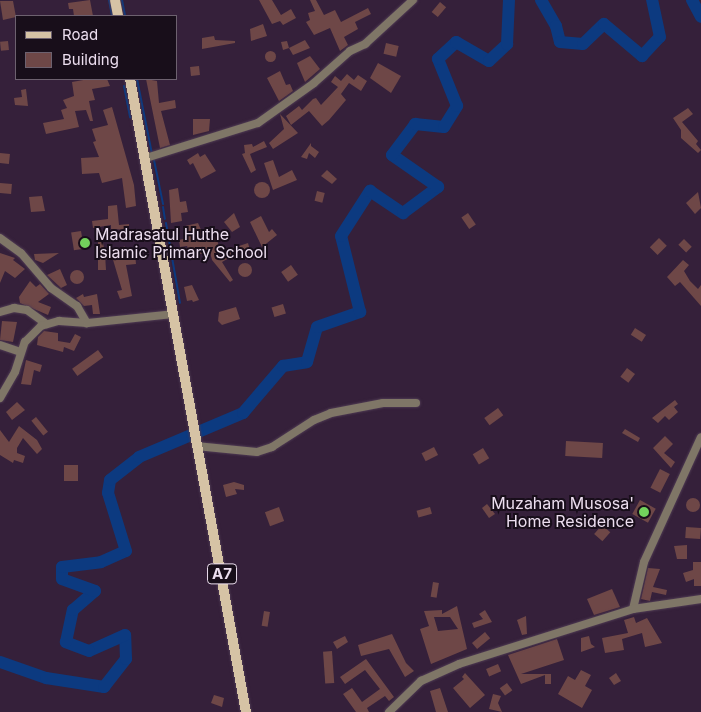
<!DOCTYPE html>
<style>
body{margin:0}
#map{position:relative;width:701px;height:712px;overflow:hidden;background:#35203a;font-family:Inter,sans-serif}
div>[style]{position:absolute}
.stream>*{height:2px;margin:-1px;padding:0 1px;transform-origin:1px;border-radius:1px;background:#0c3a80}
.river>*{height:12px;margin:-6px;padding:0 6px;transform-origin:6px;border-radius:6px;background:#0c3a80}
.building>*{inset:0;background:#6e4747;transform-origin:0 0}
.round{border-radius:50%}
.roads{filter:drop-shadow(0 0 1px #4f3b53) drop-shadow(0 0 1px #4f3b53)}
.minor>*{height:8px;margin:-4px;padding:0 4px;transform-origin:4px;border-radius:4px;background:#7f7667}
.major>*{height:10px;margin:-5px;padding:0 5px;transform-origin:5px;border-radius:5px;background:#d6c3a5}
.dots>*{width:14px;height:14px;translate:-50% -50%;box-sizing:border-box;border:2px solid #180e1a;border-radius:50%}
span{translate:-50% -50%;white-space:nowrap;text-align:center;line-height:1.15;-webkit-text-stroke:4px #180e1a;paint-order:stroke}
.shield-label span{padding:1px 4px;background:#180e1a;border:1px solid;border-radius:4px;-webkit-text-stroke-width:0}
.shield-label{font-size:15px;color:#ecdeef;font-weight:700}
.poi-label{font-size:16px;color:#ecdeef}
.left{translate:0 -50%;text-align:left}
.right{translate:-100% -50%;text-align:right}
.legend{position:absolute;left:15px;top:15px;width:162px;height:65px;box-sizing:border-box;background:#180e1a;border:1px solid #6d616f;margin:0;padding:6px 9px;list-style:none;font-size:15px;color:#ecdeef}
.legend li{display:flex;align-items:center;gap:10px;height:25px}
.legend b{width:25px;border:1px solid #6d616f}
</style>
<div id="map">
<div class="stream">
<div style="left:109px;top:0;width:16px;rotate:79deg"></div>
<div style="left:122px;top:0;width:16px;rotate:79deg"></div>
<div style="left:137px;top:79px;width:76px;rotate:78.7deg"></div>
<div style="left:124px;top:86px;width:32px;rotate:79deg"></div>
<div style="left:154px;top:160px;width:45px;rotate:78.4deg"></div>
<div style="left:163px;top:207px;width:12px;rotate:81deg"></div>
<div style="left:166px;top:223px;width:81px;rotate:80.1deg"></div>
</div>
<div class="river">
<div style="left:541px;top:0;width:30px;rotate:60deg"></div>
<div style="left:556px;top:26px;width:16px;rotate:76deg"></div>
<div style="left:560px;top:42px;width:23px;rotate:5deg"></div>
<div style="left:583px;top:44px;width:29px;rotate:-44deg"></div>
<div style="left:604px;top:24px;width:50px;rotate:40.1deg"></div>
<div style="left:642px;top:56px;width:26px;rotate:-47deg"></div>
<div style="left:660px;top:37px;width:38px;rotate:-102deg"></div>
<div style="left:692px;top:0;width:19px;rotate:62deg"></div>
<div style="left:0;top:662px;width:49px;rotate:19.2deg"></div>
<div style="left:46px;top:678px;width:59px;rotate:8.8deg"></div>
<div style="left:104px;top:687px;width:36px;rotate:-52deg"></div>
<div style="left:126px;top:659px;width:24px;rotate:-92deg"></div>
<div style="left:125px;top:635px;width:39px;rotate:156deg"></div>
<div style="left:89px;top:651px;width:25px;rotate:-159deg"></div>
<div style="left:66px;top:642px;width:33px;rotate:-78deg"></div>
<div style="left:73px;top:610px;width:29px;rotate:-41deg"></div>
<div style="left:95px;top:591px;width:35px;rotate:-160deg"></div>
<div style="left:62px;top:579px;width:12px;rotate:-90deg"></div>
<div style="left:62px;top:567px;width:39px;rotate:-7deg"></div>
<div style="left:101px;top:562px;width:27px;rotate:-24deg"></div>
<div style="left:126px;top:551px;width:61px;rotate:-107.2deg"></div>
<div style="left:108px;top:493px;width:13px;rotate:-81deg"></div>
<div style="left:110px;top:480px;width:37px;rotate:-38deg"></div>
<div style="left:139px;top:457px;width:113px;rotate:-22.9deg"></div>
<div style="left:243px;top:413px;width:62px;rotate:-49.6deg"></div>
<div style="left:283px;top:366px;width:24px;rotate:-9deg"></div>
<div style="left:307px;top:362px;width:36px;rotate:-74deg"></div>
<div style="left:317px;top:327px;width:46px;rotate:-19.2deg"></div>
<div style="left:360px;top:312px;width:78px;rotate:-104deg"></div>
<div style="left:341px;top:236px;width:54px;rotate:-57.2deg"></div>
<div style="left:370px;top:191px;width:40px;rotate:34deg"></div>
<div style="left:403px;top:213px;width:44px;rotate:-36.6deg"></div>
<div style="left:438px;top:187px;width:56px;rotate:-145.2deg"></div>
<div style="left:392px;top:155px;width:39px;rotate:-53deg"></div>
<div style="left:415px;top:124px;width:29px;rotate:6deg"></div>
<div style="left:444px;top:127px;width:25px;rotate:-58deg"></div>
<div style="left:457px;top:106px;width:51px;rotate:-112deg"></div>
<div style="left:438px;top:59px;width:25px;rotate:-43deg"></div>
<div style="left:456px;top:42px;width:38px;rotate:30deg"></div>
<div style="left:489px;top:61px;width:25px;rotate:-43deg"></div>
<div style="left:507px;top:44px;width:44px;rotate:-87.4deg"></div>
</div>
<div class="building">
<div style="clip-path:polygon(90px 0,93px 16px,74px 16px,73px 9px,69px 9px,68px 3px)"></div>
<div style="clip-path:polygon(259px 0,272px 0,281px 15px,291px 9px,296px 18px,283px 25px,280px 21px,272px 24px)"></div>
<div style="clip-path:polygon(310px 0,316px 0,324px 15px,335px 10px,341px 22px,368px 8px,371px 14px,355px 22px,358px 29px,344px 37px,348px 45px,340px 51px,330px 28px,314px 35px,306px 22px,310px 20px,308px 13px,315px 11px)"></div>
<div style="clip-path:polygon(0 1px,13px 1px,16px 17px,3px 20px)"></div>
<div style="left:440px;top:2px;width:8px;height:13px;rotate:40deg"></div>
<div style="clip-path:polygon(263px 24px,267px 36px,251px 41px,250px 29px)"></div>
<div style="clip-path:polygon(214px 36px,215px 40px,235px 41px,235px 43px,202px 49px,202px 38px)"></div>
<div style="clip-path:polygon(305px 40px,310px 48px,293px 55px,289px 48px,283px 50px,281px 42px,287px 41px,289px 48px)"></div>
<div style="left:8px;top:41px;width:9px;height:8px;rotate:84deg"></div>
<div style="left:386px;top:43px;width:13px;height:11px;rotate:13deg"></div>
<div class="round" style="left:264.5px;top:50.5px;width:11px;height:11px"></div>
<div style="clip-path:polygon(310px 56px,320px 69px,305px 82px,297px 63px)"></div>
<div style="clip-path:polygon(378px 63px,401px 76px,391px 93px,370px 78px)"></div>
<div style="left:199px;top:66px;width:9px;height:9px;rotate:84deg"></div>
<div style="clip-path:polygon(280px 71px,286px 85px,290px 84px,293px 91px,279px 101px,267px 78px)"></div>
<div style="clip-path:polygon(347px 74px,354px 80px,358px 75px,367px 81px,361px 91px,349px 83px,341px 94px,346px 100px,329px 120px,322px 126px,309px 111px,291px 125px,286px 116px,299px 106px,302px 110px,313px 99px,316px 98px,321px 105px,338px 87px,331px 82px,335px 76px,341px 81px)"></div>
<div style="clip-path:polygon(89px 79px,107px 79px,110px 86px,92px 89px,95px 100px,89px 101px,93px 121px,90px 121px,86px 110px,75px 111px,79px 127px,46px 134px,43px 123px,64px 119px,61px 110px,67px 108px,63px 100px,74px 96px,72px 82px)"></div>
<div style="clip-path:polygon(146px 79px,157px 81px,159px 103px,175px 100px,176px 108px,161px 111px,170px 145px,160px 148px)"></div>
<div style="clip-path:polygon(26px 89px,28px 106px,15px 105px,14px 98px,22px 97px,21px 90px)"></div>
<div style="clip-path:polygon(112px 107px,134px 185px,136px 206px,126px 208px,122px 178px,102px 183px,99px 173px,82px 174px,81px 158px,99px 157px,93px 142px,96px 141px,92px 129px,108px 125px,103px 110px)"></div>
<div style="clip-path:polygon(688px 108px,693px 114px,682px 122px,698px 141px,696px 144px,701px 150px,698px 153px,681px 138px,681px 130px,673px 118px)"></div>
<div style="clip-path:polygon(280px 114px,298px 133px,273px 149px,269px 143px,284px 129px)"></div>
<div style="clip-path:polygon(193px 119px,210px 119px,209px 131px,193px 135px)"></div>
<div style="clip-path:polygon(264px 141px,267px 147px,250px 154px,256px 170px,251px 173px,242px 154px,245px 153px,244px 145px,252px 144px,253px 147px)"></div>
<div style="clip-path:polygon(311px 143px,311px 146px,319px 152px,315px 158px,309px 153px,307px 159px,301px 157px)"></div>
<div style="left:0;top:153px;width:10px;height:10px;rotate:6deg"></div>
<div style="clip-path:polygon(198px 153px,200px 157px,205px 154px,216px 171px,201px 179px,193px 163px,190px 165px,187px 160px)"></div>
<div style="clip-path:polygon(273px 160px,279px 177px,292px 170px,297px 180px,273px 190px,264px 163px)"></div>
<div style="clip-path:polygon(327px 170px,337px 179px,332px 184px,321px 176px)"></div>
<div class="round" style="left:254px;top:182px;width:16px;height:16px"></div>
<div style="left:0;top:183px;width:12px;height:10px;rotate:5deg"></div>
<div style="clip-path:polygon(178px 188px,180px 202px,186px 201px,188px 212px,181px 213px,182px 221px,171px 223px,169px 190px)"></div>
<div style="left:317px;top:191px;width:8px;height:10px;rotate:14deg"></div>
<div style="clip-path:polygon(698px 192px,701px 208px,695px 214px,686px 203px)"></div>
<div style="clip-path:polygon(42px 196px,45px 211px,31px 212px,29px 197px)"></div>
<div style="clip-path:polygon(117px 205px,119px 225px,129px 224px,129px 230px,111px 229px,111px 225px,93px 228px,92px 221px,108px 219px,108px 206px)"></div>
<div style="clip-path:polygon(234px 213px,240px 227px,232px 232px,224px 222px)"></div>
<div style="left:468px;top:213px;width:14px;height:8px;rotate:56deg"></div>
<div style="clip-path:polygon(261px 216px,269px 232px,272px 229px,277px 235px,262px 247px,250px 222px)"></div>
<div style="clip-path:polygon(198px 223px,206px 241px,216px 237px,221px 252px,248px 243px,250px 250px,228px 256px,229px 258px,222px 262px,233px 280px,230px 282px,212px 260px,210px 252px,191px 256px,187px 246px,180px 247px,179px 240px,188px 238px,185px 226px)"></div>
<div style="left:81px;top:231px;width:18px;height:10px;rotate:81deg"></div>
<div style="clip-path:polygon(98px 233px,101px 233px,105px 253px,106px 270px,98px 270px)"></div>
<div style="left:659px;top:238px;width:11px;height:13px;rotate:45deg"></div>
<div style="left:684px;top:239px;width:11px;height:8px;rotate:45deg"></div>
<div style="clip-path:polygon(124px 246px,128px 250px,138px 249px,135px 253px,136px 264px,126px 265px,132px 296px,120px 299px,117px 291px,122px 290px,111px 253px,122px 251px)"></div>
<div style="clip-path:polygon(0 253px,15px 258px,13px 260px,25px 269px,15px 278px,5px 271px,0 283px)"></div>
<div style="clip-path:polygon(59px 253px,43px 263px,35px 260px,34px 254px)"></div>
<div style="clip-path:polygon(683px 260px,689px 265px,684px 271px,690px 281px,698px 289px,701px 285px,701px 306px,680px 282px,675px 286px,667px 277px)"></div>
<div class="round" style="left:238px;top:263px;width:14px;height:14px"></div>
<div style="left:291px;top:265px;width:12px;height:12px;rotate:55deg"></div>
<div style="clip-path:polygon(60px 269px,67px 285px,61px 288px,47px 275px)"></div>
<div class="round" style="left:70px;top:270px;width:14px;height:14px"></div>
<div style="clip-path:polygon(30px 281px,36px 287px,40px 284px,49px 294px,38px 302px,51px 307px,48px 315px,20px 303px,19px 297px)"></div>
<div style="clip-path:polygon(192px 285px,199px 300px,193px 302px,192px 300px,187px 301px,184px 287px)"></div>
<div style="clip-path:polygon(83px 294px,84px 297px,97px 294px,100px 314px,93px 314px,92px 305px,84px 306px,76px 298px)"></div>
<div style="left:283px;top:304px;width:10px;height:12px;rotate:73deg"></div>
<div style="clip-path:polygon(236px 307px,240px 319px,222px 325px,218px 321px,219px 312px)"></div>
<div style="clip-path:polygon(2px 321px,17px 322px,13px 342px,0 340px)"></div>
<div style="left:635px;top:328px;width:13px;height:8px;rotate:32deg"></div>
<div style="clip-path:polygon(44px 331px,58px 333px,58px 341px,70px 343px,75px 334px,81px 337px,74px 351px,64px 347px,63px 352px,37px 345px,38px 337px)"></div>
<div style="left:98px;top:350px;width:9px;height:32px;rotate:54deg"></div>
<div style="clip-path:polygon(26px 360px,42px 365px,40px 372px,34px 370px,31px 385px,21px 384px)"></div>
<div style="left:627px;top:368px;width:10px;height:11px;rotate:37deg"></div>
<div style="clip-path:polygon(675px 400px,678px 404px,674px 407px,678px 412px,669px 420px,665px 416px,658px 423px,652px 418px)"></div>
<div style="clip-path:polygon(17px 402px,25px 410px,12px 420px,6px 412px)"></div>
<div style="left:498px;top:408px;width:9px;height:17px;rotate:54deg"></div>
<div style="left:36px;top:417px;width:19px;height:6px;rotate:51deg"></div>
<div style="clip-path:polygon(19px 426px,37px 440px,42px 449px,37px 454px,23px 438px,17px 448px,17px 453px,25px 456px,23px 463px,14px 460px,13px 463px,0 455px,0 430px,9px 442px)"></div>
<div style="clip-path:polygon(625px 429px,640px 438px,638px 442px,622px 433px)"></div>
<div style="clip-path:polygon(665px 436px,673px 444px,664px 453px,675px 462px,671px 468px,653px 448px)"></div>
<div style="left:566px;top:441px;width:37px;height:15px;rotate:3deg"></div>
<div style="left:434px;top:447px;width:9px;height:14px;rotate:63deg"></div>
<div style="left:483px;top:448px;width:12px;height:12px;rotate:59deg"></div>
<div style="left:64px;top:465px;width:14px;height:16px"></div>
<div style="left:660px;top:469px;width:11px;height:21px;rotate:27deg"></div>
<div style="clip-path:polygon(234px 482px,244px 485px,244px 490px,235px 489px,237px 494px,226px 497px,223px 485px)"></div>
<div class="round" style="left:686px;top:498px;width:14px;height:14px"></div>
<div style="left:640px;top:500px;width:18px;height:16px;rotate:29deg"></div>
<div style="clip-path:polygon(487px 504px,495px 514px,489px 518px,482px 508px)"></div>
<div style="left:279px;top:507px;width:15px;height:15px;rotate:70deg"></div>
<div style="left:430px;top:507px;width:7px;height:14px;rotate:74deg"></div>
<div style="left:602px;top:525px;width:11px;height:12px;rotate:41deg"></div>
<div style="left:686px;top:527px;width:15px;height:11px;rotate:4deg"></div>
<div style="clip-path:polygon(687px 545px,687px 559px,677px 559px,674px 546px)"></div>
<div style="clip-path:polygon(693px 562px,701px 562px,701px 586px,694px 586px,694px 579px,686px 582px,683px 573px,693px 570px)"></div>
<div style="clip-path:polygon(648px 568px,660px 569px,653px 587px,667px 590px,666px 595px,652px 592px,650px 601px,641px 599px)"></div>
<div style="left:433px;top:582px;width:6px;height:15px;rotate:9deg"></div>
<div style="clip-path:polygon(612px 589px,620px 607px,594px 615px,587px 599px)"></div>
<div style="clip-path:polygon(evenodd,457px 606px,467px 649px,431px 664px,420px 629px,429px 626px,424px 611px,442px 610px,442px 614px,457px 606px,434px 617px,450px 617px,458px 629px,438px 631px,434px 617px)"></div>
<div style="clip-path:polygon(485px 610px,492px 622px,474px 628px,472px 623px,483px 619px,479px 614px)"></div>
<div style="left:264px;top:611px;width:6px;height:15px;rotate:9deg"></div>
<div style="clip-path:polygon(526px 616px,527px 634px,522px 635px,517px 620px)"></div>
<div style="clip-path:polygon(634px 617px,636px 623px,647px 618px,662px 643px,645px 647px,642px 633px,622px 639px,624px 650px,605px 653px,602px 638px,628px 633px,624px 620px)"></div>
<div style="left:485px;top:632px;width:8px;height:17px;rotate:50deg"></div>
<div style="clip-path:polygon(392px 634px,406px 663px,414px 671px,405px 677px,389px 649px,361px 656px,358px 645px)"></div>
<div style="clip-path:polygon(345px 636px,348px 642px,337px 649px,333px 642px)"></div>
<div style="clip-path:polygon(589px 636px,591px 644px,595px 647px,581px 652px,581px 638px)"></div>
<div style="clip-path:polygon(557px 639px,564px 660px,521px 674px,551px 674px,551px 684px,545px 684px,545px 675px,521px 684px,508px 655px)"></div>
<div style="left:332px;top:651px;width:32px;height:9px;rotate:86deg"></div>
<div style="clip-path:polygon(366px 659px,394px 697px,389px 701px,385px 696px,367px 708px,369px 712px,356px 712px,343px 694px,352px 688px,362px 702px,380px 689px,365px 670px,345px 684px,340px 677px)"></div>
<div style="left:498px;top:664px;width:8px;height:13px;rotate:67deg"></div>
<div style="clip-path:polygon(581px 670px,591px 675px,585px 686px,592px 690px,582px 708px,558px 694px,568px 676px,575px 680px)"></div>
<div style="clip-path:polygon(465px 673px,485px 695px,470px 708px,453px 688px,464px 679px,462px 677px)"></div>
<div style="clip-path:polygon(616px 673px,621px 681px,614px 685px,609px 678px)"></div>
<div style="left:507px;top:683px;width:9px;height:9px;rotate:54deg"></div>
<div style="clip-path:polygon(440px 688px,448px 712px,436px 712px,430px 691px)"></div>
<div style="clip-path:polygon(493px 694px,501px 696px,498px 703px,502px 712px,489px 709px)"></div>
<div style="clip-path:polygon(214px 695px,224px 698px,222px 707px,211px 703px)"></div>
</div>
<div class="roads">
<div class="minor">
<div style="left:146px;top:158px;width:117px;rotate:-17.4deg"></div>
<div style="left:258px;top:123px;width:69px;rotate:-35.5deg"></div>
<div style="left:314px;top:83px;width:48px;rotate:-41.6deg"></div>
<div style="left:350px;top:51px;width:17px;rotate:-25deg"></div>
<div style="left:365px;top:44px;width:65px;rotate:-42.5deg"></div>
<div style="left:0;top:238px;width:26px;rotate:36deg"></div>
<div style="left:21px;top:253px;width:46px;rotate:49.4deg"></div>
<div style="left:51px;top:288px;width:32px;rotate:35deg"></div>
<div style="left:77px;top:306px;width:20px;rotate:60deg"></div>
<div style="left:0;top:312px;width:15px;rotate:-16deg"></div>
<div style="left:14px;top:308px;width:13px;rotate:9deg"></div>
<div style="left:27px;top:310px;width:24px;rotate:36deg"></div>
<div style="left:0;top:345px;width:21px;rotate:19deg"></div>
<div style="left:0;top:398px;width:30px;rotate:-60deg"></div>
<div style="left:15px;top:372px;width:32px;rotate:-72deg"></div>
<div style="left:25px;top:342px;width:23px;rotate:-45deg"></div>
<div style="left:41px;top:326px;width:19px;rotate:-16deg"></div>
<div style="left:59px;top:321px;width:28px;rotate:4deg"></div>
<div style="left:87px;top:323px;width:87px;rotate:-5.9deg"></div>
<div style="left:196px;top:446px;width:61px;rotate:5.6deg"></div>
<div style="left:257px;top:452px;width:16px;rotate:-18deg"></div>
<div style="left:272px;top:447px;width:50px;rotate:-32.7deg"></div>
<div style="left:314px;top:420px;width:18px;rotate:-22deg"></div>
<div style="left:331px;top:413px;width:53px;rotate:-10.9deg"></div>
<div style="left:383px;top:403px;width:33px"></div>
<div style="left:633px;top:609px;width:48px;rotate:-76.8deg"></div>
<div style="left:644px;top:562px;width:137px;rotate:-65.5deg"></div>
<div style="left:389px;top:712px;width:45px;rotate:-44.1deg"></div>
<div style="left:421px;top:681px;width:42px;rotate:-24.1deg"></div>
<div style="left:459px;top:664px;width:182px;rotate:-17.5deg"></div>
<div style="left:633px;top:609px;width:69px;rotate:-8.4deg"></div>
</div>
<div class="major">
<div style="left:115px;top:0;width:16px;rotate:79deg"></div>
<div style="left:130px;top:79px;width:644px;rotate:79.62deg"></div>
</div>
</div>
<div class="dots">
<div style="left:85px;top:243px;background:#73d25c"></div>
<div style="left:644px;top:512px;background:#73d25c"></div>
</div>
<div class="shield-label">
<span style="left:222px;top:574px">A7</span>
</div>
<div class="poi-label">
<span class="left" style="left:95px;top:243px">Madrasatul Huthe<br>Islamic Primary School</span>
<span class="right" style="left:634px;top:512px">Muzaham Musosa'<br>Home Residence</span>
</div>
<ul class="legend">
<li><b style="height:6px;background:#d6c3a5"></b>Road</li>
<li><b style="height:14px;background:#6e4747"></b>Building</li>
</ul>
</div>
